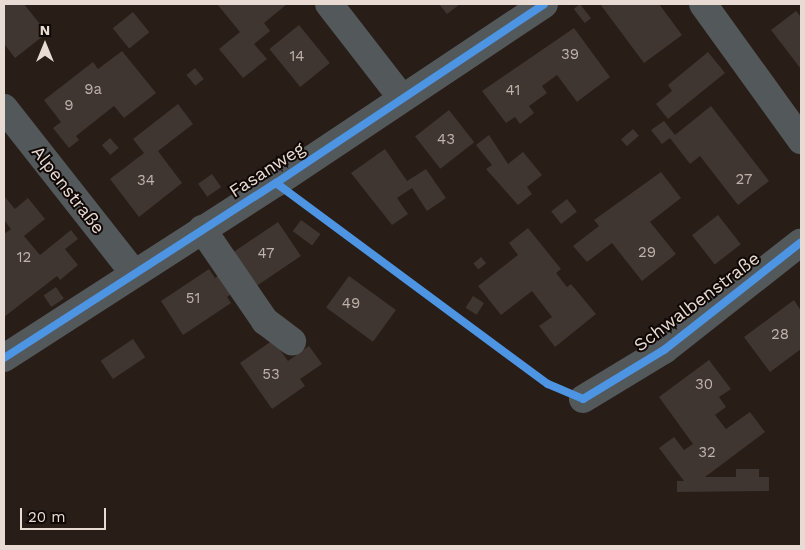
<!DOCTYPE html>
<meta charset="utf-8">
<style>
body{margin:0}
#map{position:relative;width:805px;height:550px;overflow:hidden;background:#281d17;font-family:"Work Sans",sans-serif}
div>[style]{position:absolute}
.building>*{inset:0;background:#403631;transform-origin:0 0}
.minor>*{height:28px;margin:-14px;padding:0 14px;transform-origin:14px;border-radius:14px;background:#53585b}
.cycleway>*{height:8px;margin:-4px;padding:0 4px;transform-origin:4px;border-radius:4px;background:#4d94e3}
span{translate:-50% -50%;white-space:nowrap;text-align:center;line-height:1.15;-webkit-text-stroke:4px #100805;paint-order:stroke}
.number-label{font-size:15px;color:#beb2ab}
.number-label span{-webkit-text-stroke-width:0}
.street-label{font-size:18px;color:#e8dbd4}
.frame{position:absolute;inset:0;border:5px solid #e8dbd4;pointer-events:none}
.north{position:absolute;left:20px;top:20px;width:50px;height:50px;-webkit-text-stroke:4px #100805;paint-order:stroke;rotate:0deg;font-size:14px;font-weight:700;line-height:20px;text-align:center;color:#e8dbd4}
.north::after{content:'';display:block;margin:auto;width:18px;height:22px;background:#e8dbd4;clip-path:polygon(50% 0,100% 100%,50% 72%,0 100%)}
.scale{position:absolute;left:20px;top:508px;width:86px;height:22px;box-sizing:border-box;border:2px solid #e8dbd4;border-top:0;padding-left:6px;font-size:15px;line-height:18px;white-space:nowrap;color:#e8dbd4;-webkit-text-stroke:4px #100805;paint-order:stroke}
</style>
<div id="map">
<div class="building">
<div style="clip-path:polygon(4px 4px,24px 4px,47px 33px,15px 58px,4px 44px)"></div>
<div style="clip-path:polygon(217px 4px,287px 4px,264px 23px,270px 31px,254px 44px,267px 59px,243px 78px,219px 49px,240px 32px)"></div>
<div style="clip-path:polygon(439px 4px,460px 4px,447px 14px)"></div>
<div style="left:580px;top:4px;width:18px;height:8px;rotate:52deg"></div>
<div style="clip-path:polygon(600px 4px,659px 4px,682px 35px,644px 63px)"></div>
<div style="clip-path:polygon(796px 11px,801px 17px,801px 69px,771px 30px)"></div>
<div style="left:133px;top:12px;width:26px;height:26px;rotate:51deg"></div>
<div style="left:299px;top:25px;width:49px;height:38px;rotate:51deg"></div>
<div style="clip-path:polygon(574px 28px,610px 77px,577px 102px,557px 75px,542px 86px,547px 93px,529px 106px,534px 113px,520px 124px,515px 117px,506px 123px,482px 91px)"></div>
<div style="clip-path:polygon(122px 51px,156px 93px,124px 118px,114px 106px,76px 136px,79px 140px,69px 148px,53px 128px,61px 122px,44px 100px,93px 62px,98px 69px)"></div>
<div style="clip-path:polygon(708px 52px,725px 73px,668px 119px,656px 104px,672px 91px,668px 85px)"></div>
<div style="left:195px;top:68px;width:14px;height:11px;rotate:51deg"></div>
<div style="clip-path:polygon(178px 104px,193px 124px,158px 151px,182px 183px,139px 217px,110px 179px,144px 153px,133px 139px)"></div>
<div style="clip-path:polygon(711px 106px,769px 181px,738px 205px,700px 156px,690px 164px,670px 138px,662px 144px,651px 130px,664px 121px,675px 135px)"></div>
<div style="left:449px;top:110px;width:41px;height:43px;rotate:52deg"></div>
<div style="left:633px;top:129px;width:9px;height:16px;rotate:49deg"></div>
<div style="clip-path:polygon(489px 135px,508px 164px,523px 152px,542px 175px,527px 187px,532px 194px,518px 205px,486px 169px,492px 165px,476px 145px)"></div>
<div style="left:110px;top:138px;width:13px;height:11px;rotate:48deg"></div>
<div style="clip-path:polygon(385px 149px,407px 181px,426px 169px,446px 198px,427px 211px,412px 188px,397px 198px,408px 214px,392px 225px,351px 173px)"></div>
<div style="clip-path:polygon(661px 172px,681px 198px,650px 222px,676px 254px,642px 281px,612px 243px,587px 262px,573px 246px,599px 226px,594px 220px)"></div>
<div style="left:212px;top:174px;width:16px;height:17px;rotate:55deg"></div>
<div style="clip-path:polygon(4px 196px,15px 209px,28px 198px,45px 219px,24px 236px,40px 255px,71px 230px,78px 239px,65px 249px,78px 265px,60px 280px,57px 276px,4px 317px,4px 234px,11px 229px,4px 220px)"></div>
<div style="left:567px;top:199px;width:16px;height:20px;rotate:52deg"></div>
<div style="left:718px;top:215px;width:37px;height:33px;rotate:52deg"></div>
<div style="left:301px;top:220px;width:24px;height:14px;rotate:36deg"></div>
<div style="left:278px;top:222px;width:41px;height:55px;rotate:56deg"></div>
<div style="clip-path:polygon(528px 228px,561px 269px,556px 273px,567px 287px,571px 284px,596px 314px,555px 347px,539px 326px,552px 317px,532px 291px,501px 315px,478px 286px,518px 255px,509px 243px)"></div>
<div style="left:481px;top:257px;width:8px;height:10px;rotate:50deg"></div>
<div style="clip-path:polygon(209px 269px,215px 278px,223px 272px,236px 291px,227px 297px,231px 303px,183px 335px,161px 301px)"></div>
<div style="left:349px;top:276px;width:58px;height:39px;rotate:36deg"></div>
<div style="left:56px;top:287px;width:14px;height:15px;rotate:56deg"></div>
<div style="left:473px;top:296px;width:13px;height:14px;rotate:32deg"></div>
<div style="clip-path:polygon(794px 300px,801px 311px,801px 349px,770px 372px,744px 337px)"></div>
<div style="left:133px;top:339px;width:22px;height:39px;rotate:56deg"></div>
<div style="clip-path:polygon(273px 340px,288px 361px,309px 346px,322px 364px,300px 379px,305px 386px,272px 409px,240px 363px)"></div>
<div style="clip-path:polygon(709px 360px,731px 389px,719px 397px,726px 407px,715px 415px,726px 429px,750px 412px,765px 432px,705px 477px,736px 477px,736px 469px,759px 469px,759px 477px,769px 477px,769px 491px,677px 492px,677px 481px,684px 481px,659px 448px,674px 437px,684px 450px,693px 444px,659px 397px)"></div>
</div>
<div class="minor">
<div style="left:329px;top:4px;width:119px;rotate:52.2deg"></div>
<div style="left:703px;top:4px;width:168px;rotate:54.2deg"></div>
<div style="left:4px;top:108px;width:209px;rotate:51.8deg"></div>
<div style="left:202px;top:229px;width:112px;rotate:55.6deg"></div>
<div style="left:265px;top:321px;width:34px;rotate:37deg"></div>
<div style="left:4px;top:358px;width:323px;rotate:-32.8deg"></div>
<div style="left:276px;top:183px;width:322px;rotate:-33.7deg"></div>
<div style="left:583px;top:399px;width:95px;rotate:-31.2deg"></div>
<div style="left:664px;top:350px;width:174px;rotate:-38.2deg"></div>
</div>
<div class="cycleway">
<div style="left:276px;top:183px;width:338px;rotate:36.5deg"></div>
<div style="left:548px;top:384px;width:38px;rotate:23deg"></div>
<div style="left:583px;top:399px;width:95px;rotate:-31.2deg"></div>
<div style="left:664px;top:350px;width:174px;rotate:-38.2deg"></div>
<div style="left:4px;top:358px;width:323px;rotate:-32.8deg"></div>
<div style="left:276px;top:183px;width:322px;rotate:-33.7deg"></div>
</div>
<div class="number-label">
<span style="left:570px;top:55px">39</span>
<span style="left:297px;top:57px">14</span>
<span style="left:93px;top:90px">9a</span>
<span style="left:513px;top:91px">41</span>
<span style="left:69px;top:106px">9</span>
<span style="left:446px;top:140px">43</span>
<span style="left:744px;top:180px">27</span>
<span style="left:146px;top:181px">34</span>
<span style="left:647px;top:253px">29</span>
<span style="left:266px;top:254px">47</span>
<span style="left:24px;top:258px">12</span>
<span style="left:193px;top:299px">51</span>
<span style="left:351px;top:304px">49</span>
<span style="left:780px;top:335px">28</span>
<span style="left:271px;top:375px">53</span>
<span style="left:704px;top:385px">30</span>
<span style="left:707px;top:453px">32</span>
</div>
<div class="street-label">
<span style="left:267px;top:170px;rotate:-33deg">Fasanweg</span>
<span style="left:68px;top:190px;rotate:52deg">Alpenstraße</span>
<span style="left:697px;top:302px;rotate:-37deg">Schwalbenstraße</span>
</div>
<div class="frame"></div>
<div class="north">N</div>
<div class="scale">20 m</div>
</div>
